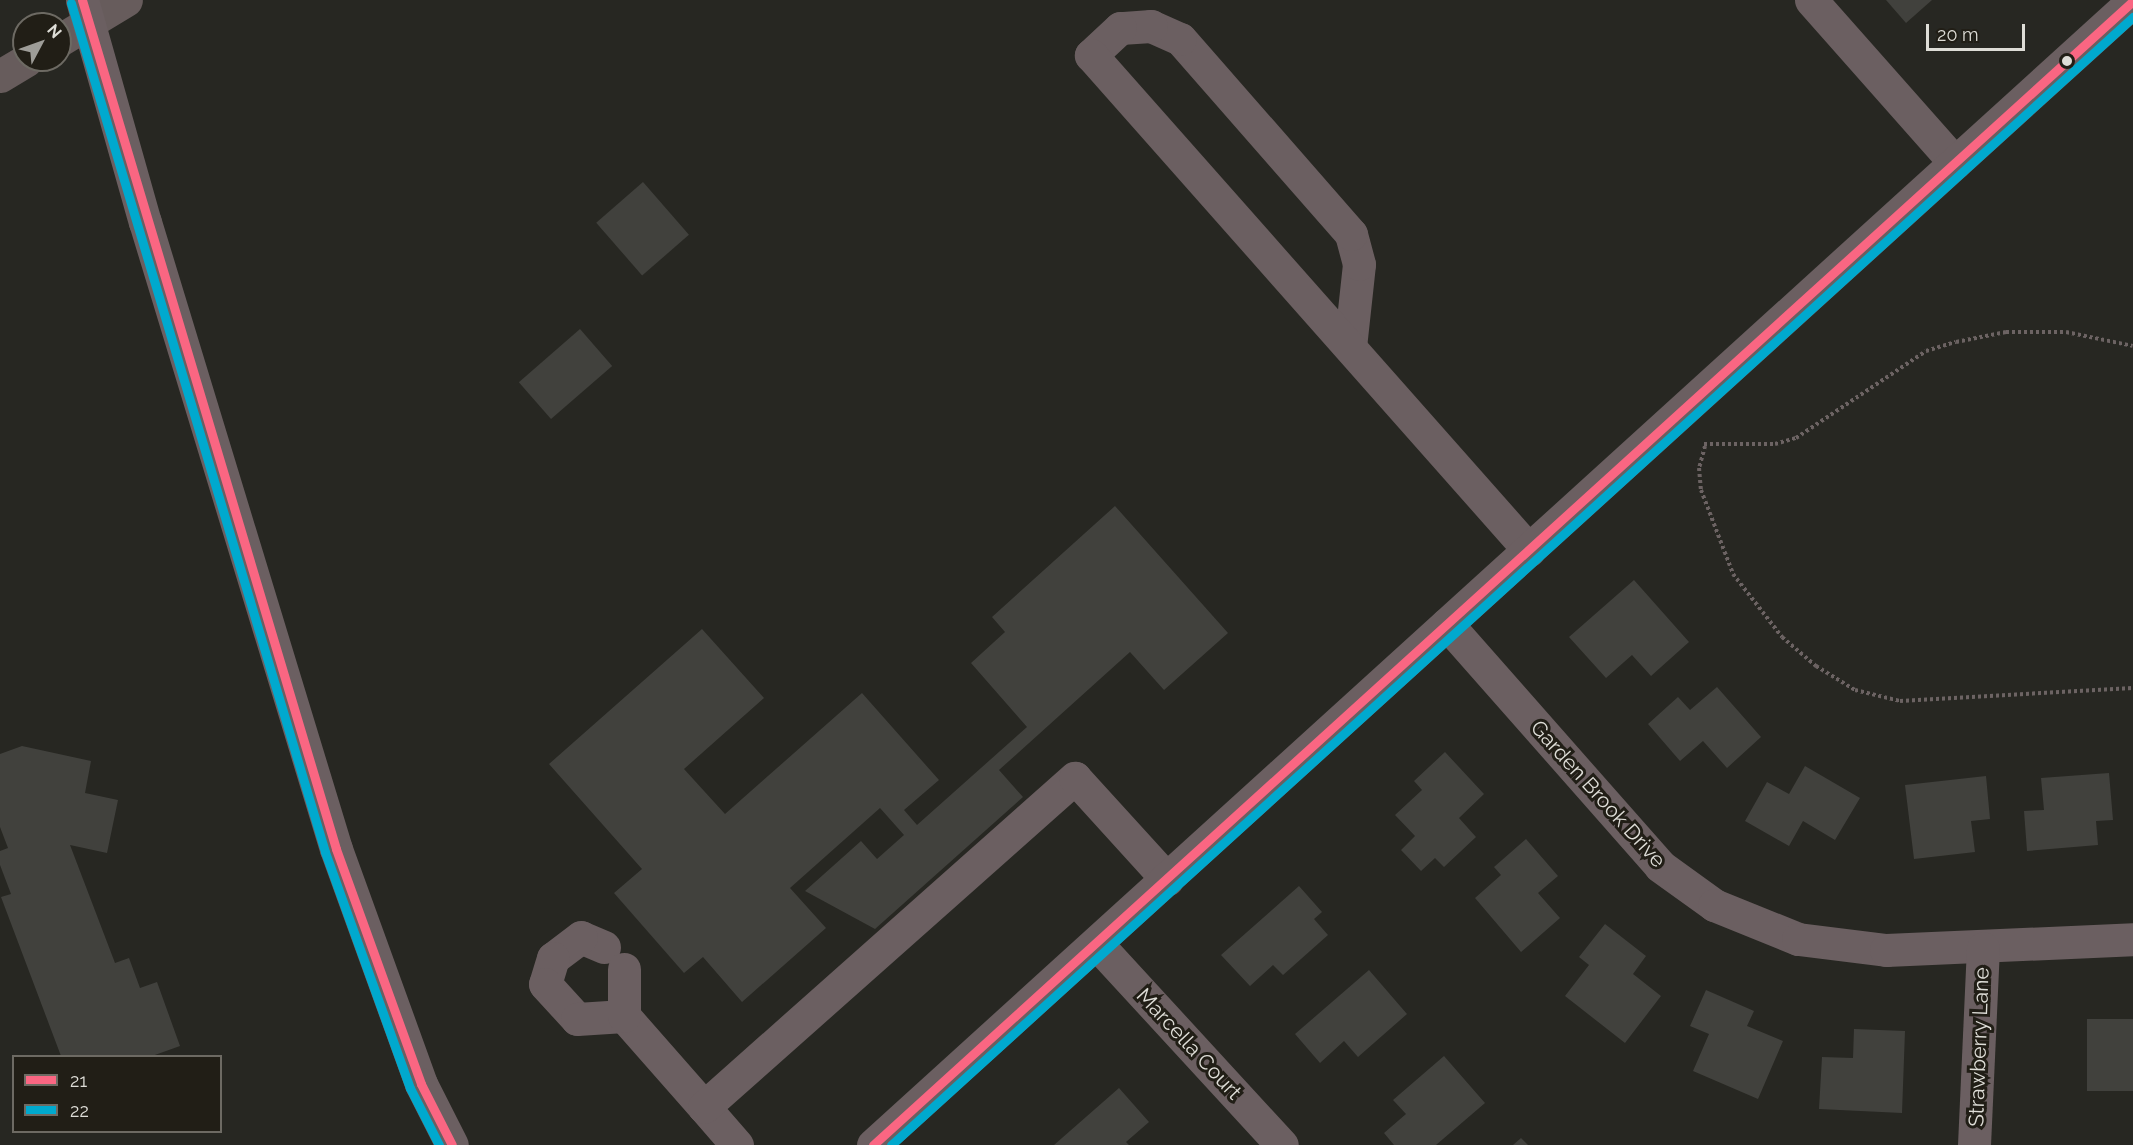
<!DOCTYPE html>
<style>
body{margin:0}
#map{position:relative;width:2133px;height:1145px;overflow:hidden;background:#272722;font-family:Raleway,sans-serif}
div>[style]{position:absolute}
.building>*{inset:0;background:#41413d;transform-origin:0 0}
.path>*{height:4px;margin-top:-2px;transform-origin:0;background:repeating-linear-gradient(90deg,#6c6363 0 3px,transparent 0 6px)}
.minor>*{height:33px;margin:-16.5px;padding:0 16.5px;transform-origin:16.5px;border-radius:16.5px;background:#6b5f61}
.highway>*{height:33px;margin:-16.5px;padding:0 16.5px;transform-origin:16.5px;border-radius:16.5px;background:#675c5c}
.minor-bridge>*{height:33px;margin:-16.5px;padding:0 16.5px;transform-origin:16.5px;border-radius:16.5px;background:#6b5f61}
.bus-1>*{height:9px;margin:-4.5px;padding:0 4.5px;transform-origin:4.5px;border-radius:4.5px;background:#fa6682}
.bus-2>*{height:9px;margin:-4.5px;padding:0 4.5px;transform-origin:4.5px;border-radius:4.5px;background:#00a9ce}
.dots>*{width:16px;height:16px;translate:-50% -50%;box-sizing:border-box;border:3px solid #211e16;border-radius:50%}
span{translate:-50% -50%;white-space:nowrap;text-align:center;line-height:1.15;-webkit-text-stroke:6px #211e16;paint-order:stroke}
.street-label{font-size:21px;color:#deddd7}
.legend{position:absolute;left:12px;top:1055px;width:210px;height:78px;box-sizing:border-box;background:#211e16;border:2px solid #6d6a63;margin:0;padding:8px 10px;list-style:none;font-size:18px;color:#deddd7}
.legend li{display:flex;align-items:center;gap:12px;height:30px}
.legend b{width:30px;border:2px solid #6d6a63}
.north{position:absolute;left:12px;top:12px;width:60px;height:60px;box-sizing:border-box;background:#211e16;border:2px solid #6d6a63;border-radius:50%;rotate:49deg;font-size:16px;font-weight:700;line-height:24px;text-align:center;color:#deddd7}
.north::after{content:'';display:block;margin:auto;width:21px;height:27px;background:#9e9d98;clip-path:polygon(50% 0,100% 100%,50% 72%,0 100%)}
.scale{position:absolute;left:1926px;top:24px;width:99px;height:27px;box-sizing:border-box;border:3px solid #deddd7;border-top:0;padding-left:8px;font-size:18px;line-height:21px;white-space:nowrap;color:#deddd7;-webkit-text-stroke:4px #211e16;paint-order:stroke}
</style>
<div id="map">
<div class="building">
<div style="clip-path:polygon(1886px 0,1932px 0,1906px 23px)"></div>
<div style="left:643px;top:182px;width:70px;height:62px;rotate:49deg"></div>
<div style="left:580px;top:329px;width:49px;height:81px;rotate:49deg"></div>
<div style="clip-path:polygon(1115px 506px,1228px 633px,1164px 690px,1130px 652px,999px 770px,1023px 797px,875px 929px,805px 891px,861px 841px,877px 859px,904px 835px,880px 808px,790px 888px,826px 928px,742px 1002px,703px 957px,684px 973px,614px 893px,642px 869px,549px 764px,702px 629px,764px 698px,684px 769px,725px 814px,862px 693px,939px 780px,904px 810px,917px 825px,1027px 727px,971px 663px,1005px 632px,992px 617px)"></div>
<div style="clip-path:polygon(1634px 580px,1689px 642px,1651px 676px,1632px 655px,1606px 678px,1569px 637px)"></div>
<div style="clip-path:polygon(1717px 687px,1761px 737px,1727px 768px,1703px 741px,1680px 761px,1648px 724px,1678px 697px,1690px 710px)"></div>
<div style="clip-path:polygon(22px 746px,91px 761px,85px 793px,118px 800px,107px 853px,70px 845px,115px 963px,129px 958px,140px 988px,157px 982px,180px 1046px,152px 1056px,61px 1056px,1px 897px,11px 894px,0 865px,0 851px,8px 848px,0 827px,0 754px)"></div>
<div style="clip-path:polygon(1445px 752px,1484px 794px,1459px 818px,1476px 837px,1444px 867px,1435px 858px,1421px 871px,1401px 850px,1415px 836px,1395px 815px,1422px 790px,1414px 781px)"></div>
<div style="clip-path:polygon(1805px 766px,1860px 798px,1835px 840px,1803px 821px,1789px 846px,1745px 821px,1767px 782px,1789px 794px)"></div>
<div style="clip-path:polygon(2109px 773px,2113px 820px,2096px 821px,2098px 845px,2027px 851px,2024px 811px,2044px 810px,2041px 778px)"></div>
<div style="clip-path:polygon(1986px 776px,1990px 819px,1971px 821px,1975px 852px,1914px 859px,1905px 785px)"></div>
<div style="clip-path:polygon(1526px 839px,1558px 876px,1538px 893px,1560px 918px,1521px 952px,1475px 898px,1501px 875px,1494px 867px)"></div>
<div style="clip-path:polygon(1299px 886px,1322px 912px,1314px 919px,1328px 935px,1283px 975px,1273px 965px,1250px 986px,1221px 955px)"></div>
<div style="clip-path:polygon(1605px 924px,1646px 956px,1633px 974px,1661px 996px,1625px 1043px,1565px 996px,1589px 965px,1579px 957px)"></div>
<div style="clip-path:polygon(1369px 970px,1407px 1014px,1358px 1057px,1344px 1041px,1320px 1063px,1295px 1034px)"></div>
<div style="clip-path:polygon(1706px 990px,1754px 1011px,1747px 1026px,1783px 1041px,1758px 1099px,1693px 1071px,1709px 1034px,1690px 1026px)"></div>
<div style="left:2087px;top:1019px;width:46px;height:72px"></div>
<div style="clip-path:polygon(1854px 1029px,1905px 1031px,1902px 1113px,1819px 1109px,1822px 1057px,1853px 1058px)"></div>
<div style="clip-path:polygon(1444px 1056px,1485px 1103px,1436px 1145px,1394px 1145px,1384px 1133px,1406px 1114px,1393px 1100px)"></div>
<div style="clip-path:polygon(1119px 1088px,1149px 1122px,1126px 1142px,1129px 1145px,1054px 1145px)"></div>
<div style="clip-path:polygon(1521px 1138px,1528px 1145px,1513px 1145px)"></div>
</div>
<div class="path">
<div style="left:1704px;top:444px;width:71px"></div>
<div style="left:1775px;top:444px;width:22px;rotate:-16deg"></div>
<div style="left:1796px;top:438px;width:156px;rotate:-33.8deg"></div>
<div style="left:1926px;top:351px;width:31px;rotate:-17deg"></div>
<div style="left:1956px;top:342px;width:51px;rotate:-11.3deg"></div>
<div style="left:2006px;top:332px;width:60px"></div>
<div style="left:2066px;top:332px;width:68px;rotate:11.8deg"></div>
<div style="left:1705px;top:446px;width:23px;rotate:105deg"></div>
<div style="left:1699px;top:468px;width:22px;rotate:85deg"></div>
<div style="left:1701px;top:490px;width:90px;rotate:69.1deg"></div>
<div style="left:1733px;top:574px;width:80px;rotate:52.1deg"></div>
<div style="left:1782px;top:637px;width:45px;rotate:40.5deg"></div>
<div style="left:1816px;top:666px;width:46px;rotate:31.6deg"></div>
<div style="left:1855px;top:690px;width:46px;rotate:13.7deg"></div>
<div style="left:1900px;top:701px;width:233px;rotate:-3.2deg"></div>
</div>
<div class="minor">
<div style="left:1811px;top:0;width:217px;rotate:48.5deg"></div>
<div style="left:145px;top:222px;width:655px;rotate:73.06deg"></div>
<div style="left:336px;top:849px;width:250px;rotate:70.1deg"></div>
<div style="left:421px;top:1084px;width:68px;rotate:63.1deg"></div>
<div style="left:1350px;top:347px;width:83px;rotate:-83.8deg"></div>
<div style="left:1359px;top:264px;width:31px;rotate:-105deg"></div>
<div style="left:1351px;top:234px;width:259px;rotate:-131.2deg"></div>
<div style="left:1180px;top:39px;width:32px;rotate:-156deg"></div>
<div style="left:1151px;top:26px;width:31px;rotate:176deg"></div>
<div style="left:1120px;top:28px;width:40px;rotate:137deg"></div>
<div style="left:1091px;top:55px;width:661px;rotate:48.5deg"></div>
<div style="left:1447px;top:624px;width:322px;rotate:48.6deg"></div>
<div style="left:1660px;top:866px;width:67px;rotate:35.8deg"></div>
<div style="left:1714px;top:905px;width:91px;rotate:22deg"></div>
<div style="left:1798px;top:939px;width:89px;rotate:7.1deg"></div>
<div style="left:1886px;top:950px;width:247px;rotate:-2.5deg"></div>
<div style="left:1097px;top:944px;width:273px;rotate:47.4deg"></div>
<div style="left:604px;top:947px;width:25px;rotate:-157deg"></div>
<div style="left:581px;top:937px;width:35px;rotate:143deg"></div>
<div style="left:553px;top:958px;width:27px;rotate:107deg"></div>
<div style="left:545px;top:984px;width:47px;rotate:47.6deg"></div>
<div style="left:577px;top:1019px;width:47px;rotate:-3.7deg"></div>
<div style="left:624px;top:1016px;width:121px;rotate:48.7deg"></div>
<div style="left:624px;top:1016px;width:47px;rotate:-90deg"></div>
<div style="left:737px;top:1145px;width:50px;rotate:-131deg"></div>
<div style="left:704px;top:1107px;width:496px;rotate:-41.6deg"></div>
<div style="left:1075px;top:778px;width:137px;rotate:47.7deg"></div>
<div style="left:873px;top:1145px;width:1702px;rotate:-42.24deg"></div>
<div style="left:1974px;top:1145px;width:197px;rotate:-87.4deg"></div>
</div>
<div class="highway">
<div style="left:60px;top:40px;width:77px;rotate:-31.2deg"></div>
<div style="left:0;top:76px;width:31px;rotate:-31deg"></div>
</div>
<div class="minor-bridge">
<div style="left:82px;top:0;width:231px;rotate:74.2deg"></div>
</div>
<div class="bus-1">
<div style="left:82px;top:0;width:886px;rotate:73.34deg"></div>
<div style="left:336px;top:849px;width:250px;rotate:70.1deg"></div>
<div style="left:421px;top:1084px;width:68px;rotate:63.1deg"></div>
<div style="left:873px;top:1145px;width:1702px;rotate:-42.24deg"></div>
</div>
<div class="bus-2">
<div style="left:71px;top:3px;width:886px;rotate:73.34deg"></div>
<div style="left:325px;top:852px;width:251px;rotate:70.2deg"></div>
<div style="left:410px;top:1088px;width:64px;rotate:63deg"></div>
<div style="left:891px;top:1145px;width:1678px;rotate:-42.25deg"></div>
</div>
<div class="dots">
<div style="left:2067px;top:61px;background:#deddd7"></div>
</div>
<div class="street-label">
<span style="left:1598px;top:794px;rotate:48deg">Garden Brook Drive</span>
<span style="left:1189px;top:1044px;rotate:47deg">Marcella Court</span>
<span style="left:1979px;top:1047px;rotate:-88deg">Strawberry Lane</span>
</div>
<ul class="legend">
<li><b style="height:8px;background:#fa6682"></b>21</li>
<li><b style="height:8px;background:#00a9ce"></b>22</li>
</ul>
<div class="north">N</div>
<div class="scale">20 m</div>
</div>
